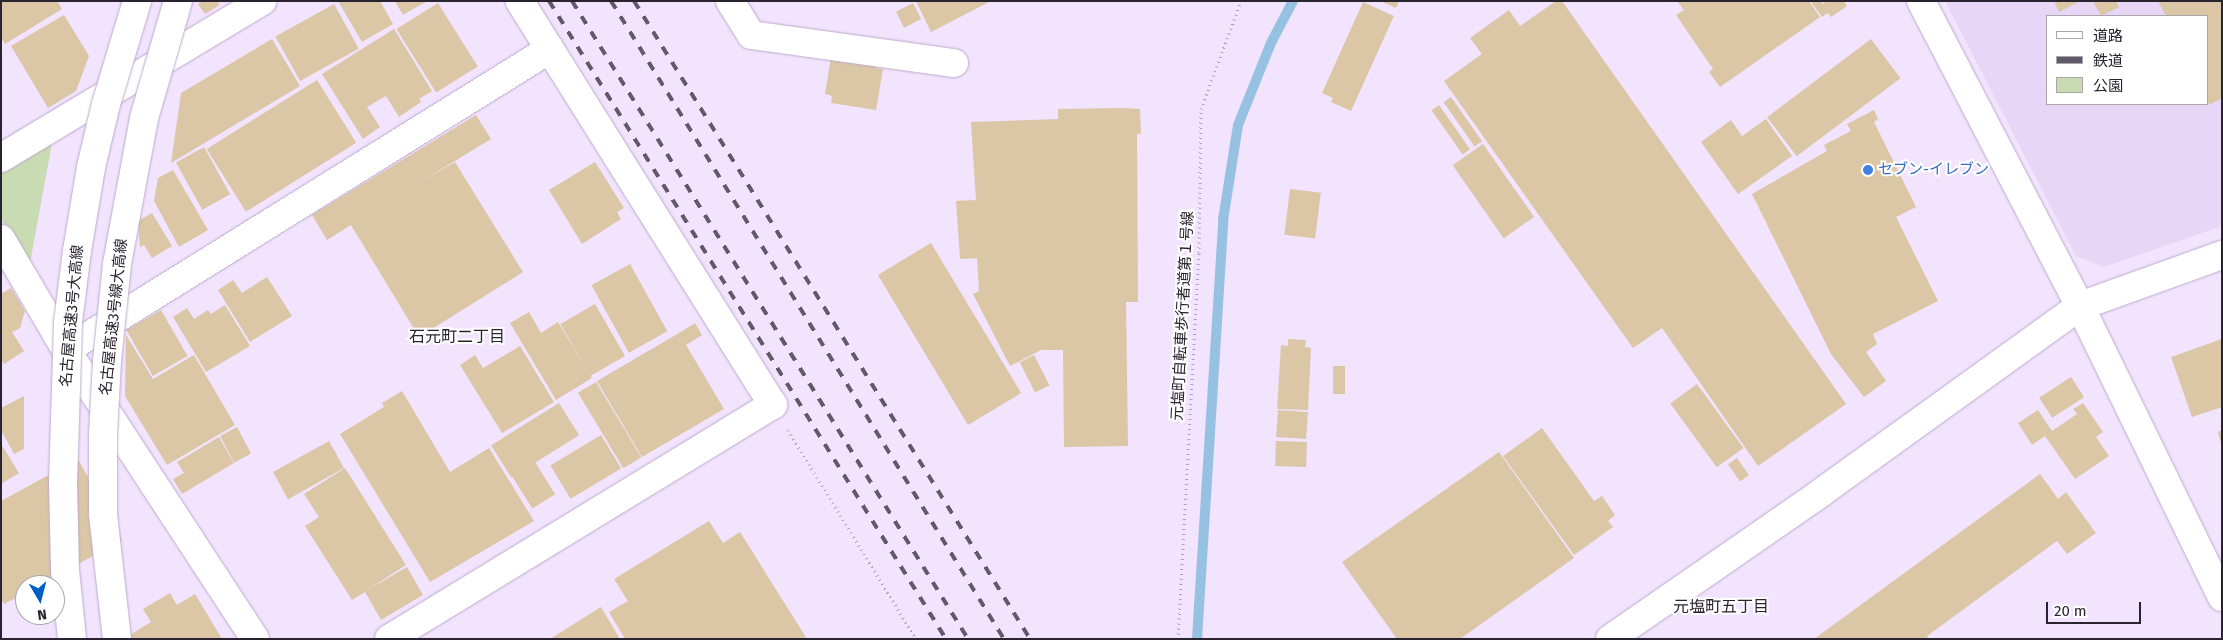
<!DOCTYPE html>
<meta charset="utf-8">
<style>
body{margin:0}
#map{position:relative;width:2223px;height:640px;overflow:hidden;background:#f2e3fe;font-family:"Fira Sans","Noto Sans JP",sans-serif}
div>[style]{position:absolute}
.built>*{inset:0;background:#e8d6f6}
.green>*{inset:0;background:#c9dbb2}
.stream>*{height:10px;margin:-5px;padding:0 5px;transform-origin:5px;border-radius:5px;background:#96c1e1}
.building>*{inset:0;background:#dbc6a6;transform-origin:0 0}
.path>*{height:3px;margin-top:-1.5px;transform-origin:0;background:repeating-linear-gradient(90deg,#ada1b7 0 1px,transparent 0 5px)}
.roads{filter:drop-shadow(0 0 1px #bcaaca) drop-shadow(0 0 1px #bcaaca)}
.minor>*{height:28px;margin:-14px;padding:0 14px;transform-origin:14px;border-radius:14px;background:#fff}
.tertiary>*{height:28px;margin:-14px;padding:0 14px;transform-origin:14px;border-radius:14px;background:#fff}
.rail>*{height:4px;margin-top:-2px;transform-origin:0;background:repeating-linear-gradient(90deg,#615869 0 9px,transparent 0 18px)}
.bridges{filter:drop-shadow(0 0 1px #bcaaca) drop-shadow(0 0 1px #bcaaca)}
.motorway-bridge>*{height:28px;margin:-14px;padding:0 14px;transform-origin:14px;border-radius:14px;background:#fff}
.dots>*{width:14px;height:14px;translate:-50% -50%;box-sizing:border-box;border:2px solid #fff;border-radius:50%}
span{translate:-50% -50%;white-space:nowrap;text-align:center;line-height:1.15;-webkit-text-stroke:4px #fff;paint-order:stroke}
.shop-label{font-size:15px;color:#366cbe}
.left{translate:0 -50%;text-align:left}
.street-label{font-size:15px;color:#29222f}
.neighbourhood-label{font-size:16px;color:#29222f}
.frame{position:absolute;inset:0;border:2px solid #29222f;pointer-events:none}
.legend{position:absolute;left:2046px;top:15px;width:162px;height:90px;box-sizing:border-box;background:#fff;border:1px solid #a9a7ac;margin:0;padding:6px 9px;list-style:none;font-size:15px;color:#29222f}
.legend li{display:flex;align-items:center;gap:10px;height:25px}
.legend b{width:25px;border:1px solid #a9a7ac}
.north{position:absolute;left:15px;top:575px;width:50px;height:50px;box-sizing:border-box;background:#fff;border:1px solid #a9a7ac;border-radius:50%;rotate:172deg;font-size:14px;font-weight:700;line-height:20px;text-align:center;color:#29222f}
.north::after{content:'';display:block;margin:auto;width:18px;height:22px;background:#005fc7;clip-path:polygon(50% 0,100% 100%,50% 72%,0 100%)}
.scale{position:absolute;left:2046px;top:602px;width:95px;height:22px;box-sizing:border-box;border:2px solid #29222f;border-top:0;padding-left:6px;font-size:15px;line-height:18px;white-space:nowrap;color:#29222f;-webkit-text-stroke:4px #fff;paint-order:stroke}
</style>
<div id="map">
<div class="built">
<div style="clip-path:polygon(evenodd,1945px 1px,2222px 1px,2222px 226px,2104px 267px,2076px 256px,1945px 1px,2047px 16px,2207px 16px,2207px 104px,2047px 104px,2047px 16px)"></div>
</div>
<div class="green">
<div style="clip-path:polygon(54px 132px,30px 263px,1px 219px,1px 165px)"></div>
</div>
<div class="stream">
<div style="left:1197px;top:639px;width:420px;rotate:-86.4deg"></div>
<div style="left:1223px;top:220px;width:96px;rotate:-81deg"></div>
<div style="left:1238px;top:125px;width:88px;rotate:-68.1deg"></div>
<div style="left:1271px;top:43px;width:47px;rotate:-62.4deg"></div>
</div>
<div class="building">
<div style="clip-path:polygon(1px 1px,57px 1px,62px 9px,5px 44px,1px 38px)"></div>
<div style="clip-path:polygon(203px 1px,217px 1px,220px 5px,205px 14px,198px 4px)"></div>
<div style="clip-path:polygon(338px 1px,380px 1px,393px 24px,362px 42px)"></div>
<div style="clip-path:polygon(395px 1px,427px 1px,403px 15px)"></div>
<div style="clip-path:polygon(916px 1px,991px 1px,931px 32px)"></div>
<div style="clip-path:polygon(1380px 1px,1399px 1px,1396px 8px)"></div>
<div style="clip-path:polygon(1556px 1px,1562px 1px,1846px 404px,1758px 466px,1662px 328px,1633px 348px,1444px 81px,1482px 54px,1470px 38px,1509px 10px,1520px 26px)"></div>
<div style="clip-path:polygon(1677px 1px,1809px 1px,1820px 17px,1720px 87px,1709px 72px,1713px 69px,1676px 15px,1684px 10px)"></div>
<div style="clip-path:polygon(1813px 1px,1821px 1px,1823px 4px,1826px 1px,1844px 1px,1847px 6px,1831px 17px,1828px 13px,1822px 17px,1811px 2px)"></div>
<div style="clip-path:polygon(2054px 1px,2080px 1px,2059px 12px)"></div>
<div style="clip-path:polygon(2093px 1px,2116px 1px,2119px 7px,2101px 16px)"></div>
<div style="clip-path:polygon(2158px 1px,2222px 1px,2222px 98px,2209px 105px,2207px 100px,2207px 16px,2166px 16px)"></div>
<div style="clip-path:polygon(1363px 2px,1394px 16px,1351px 111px,1331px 102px,1333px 98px,1322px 93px)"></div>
<div style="left:438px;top:3px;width:75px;height:49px;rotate:58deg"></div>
<div style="left:913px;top:3px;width:18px;height:19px;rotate:63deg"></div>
<div style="left:334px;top:4px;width:51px;height:67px;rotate:61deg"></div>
<div style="clip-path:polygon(64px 15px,89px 56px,76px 91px,48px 108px,11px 46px)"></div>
<div style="clip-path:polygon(394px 29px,432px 91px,419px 99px,421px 102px,399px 117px,386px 96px,367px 107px,380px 127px,363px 139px,322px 74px)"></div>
<div style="clip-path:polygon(272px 39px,300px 86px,171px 163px,181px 93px)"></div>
<div style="left:1871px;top:39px;width:49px;height:130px;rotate:53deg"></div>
<div style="clip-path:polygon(831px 57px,876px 64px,876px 68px,883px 69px,876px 110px,831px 103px,832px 96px,825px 94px)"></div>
<div style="left:317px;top:80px;width:74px;height:130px;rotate:58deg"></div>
<div style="left:1451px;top:97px;width:54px;height:9px;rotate:55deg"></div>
<div style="left:1439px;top:105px;width:54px;height:9px;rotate:55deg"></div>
<div style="clip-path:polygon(1123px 108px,1140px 109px,1141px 134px,1137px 134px,1138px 302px,1126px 302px,1128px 446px,1064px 447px,1063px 350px,1041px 350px,1010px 366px,973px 294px,979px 291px,977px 258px,960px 259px,956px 201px,976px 200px,971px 122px,1058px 119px,1058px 109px)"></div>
<div style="clip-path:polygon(1874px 110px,1878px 119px,1874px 122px,1916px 207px,1896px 217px,1938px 301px,1873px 334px,1877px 344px,1866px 352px,1886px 381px,1864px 397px,1831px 354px,1752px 194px,1827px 151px,1824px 145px,1851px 131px,1847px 124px)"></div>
<div style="clip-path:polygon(476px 115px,491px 139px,417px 184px,455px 162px,523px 272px,419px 337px,351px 225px,327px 240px,312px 215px)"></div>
<div style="clip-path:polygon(1766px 119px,1792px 156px,1738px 194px,1701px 142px,1731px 120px,1742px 136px)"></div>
<div style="left:1483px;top:144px;width:89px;height:37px;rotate:55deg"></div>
<div style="left:204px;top:147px;width:54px;height:32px;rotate:61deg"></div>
<div style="clip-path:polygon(595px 162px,624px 208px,617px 212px,621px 219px,582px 244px,549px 190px)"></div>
<div style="clip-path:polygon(173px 170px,208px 230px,179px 247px,154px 201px,158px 178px)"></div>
<div style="left:1290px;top:189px;width:31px;height:46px;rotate:7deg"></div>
<div style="clip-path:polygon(152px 213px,172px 246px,152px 258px,144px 245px,140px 247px,138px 221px)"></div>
<div style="left:931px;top:243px;width:175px;height:62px;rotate:59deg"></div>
<div style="left:630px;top:264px;width:77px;height:44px;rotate:61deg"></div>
<div style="clip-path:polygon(267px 277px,292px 316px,250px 342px,218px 290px,233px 280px,242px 293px)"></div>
<div style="clip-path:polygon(11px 288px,25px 311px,20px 328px,12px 332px,24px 351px,4px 364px,1px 359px,1px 294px)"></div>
<div style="left:595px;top:304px;width:60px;height:40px;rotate:60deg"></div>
<div style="clip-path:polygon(225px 305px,250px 346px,206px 372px,173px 317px,187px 308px,194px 319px,208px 310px,211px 314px)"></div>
<div style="left:161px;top:310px;width:53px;height:40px;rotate:60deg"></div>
<div style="clip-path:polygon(529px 312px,541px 333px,558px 322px,592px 378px,556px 400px,510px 323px)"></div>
<div style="clip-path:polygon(695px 323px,702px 335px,686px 345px,724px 409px,642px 457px,597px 381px,679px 333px,682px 338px,679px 333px)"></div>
<div style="clip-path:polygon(126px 335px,153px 379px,194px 355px,235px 425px,167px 465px,125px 396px)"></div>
<div style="clip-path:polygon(1288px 339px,1306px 340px,1305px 347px,1311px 348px,1308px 410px,1277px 409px,1281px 345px,1288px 346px)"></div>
<div style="clip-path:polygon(2222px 339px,2222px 407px,2192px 417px,2171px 357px)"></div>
<div style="clip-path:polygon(520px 346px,554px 402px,502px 433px,460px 365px,475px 355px,483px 368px)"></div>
<div style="left:1034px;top:355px;width:34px;height:16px;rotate:63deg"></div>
<div style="left:1333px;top:366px;width:12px;height:28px"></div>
<div style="left:2071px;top:377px;width:24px;height:38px;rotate:57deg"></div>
<div style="left:596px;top:382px;width:88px;height:21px;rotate:59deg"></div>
<div style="left:1697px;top:384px;width:79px;height:33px;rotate:54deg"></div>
<div style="clip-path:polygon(402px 391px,450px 472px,489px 448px,534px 521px,430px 582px,340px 434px,384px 407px,382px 403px)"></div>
<div style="clip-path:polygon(24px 396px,24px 449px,14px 454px,1px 430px,1px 408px)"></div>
<div style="left:559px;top:403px;width:38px;height:80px;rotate:58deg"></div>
<div style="clip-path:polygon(2083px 403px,2103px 432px,2096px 437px,2109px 456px,2075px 479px,2045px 436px,2032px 445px,2018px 423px,2038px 410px,2052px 431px,2077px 414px,2073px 409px)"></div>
<div style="left:1278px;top:410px;width:30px;height:27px;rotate:4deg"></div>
<div style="left:237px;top:427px;width:30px;height:19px;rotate:62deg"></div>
<div style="clip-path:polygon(1542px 428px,1594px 501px,1602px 496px,1615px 515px,1608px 521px,1613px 527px,1574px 555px,1503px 456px)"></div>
<div style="clip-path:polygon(2222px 430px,2222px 443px,2221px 443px,2218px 432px)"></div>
<div style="left:601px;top:435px;width:39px;height:59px;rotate:59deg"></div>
<div style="clip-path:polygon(219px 437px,234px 463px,182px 494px,173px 479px,184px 473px,177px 462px)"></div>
<div style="left:329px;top:441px;width:31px;height:64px;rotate:61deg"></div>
<div style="left:1276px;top:441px;width:31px;height:25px;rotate:2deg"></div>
<div style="clip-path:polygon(1px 444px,19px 473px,1px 484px)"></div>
<div style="clip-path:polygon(1499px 452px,1574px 558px,1460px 639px,1397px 639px,1342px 562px)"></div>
<div style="left:1737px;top:458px;width:21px;height:11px;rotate:55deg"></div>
<div style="clip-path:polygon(78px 459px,122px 540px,40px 585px,25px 585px,25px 593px,4px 604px,1px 599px,1px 501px)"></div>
<div style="left:535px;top:462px;width:38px;height:27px;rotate:58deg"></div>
<div style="clip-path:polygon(345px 468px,406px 565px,367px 590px,407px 567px,423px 595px,381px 620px,365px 592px,352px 600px,305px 526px,319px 517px,304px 494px)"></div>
<div style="clip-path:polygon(2040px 474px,2058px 499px,2066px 492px,2096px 533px,2067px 554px,2057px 541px,1927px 636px,1929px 639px,1814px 639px)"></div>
<div style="clip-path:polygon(709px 521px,723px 543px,740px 532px,807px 639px,625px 639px,609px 612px,628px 601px,614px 579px)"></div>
<div style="clip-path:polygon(170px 593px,177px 605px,195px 594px,222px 639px,133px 639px,130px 635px,151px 622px,143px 609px)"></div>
<div style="clip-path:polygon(601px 607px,620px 639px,550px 639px)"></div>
</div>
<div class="path">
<div style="left:788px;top:430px;width:245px;rotate:58.5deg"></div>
<div style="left:1178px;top:639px;width:387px;rotate:-86.9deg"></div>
<div style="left:1199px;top:253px;width:144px;rotate:-89.2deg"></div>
<div style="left:1201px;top:109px;width:115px;rotate:-69.7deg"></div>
</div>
<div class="roads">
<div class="minor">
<div style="left:730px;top:1px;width:40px;rotate:58deg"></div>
<div style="left:751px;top:35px;width:205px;rotate:7.9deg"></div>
<div style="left:1px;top:158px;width:305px;rotate:-31deg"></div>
<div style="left:1px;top:239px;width:129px;rotate:59.6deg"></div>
<div style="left:66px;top:350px;width:345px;rotate:56.8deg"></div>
<div style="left:66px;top:350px;width:570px;rotate:-31.88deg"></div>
<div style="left:389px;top:639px;width:450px;rotate:-31.4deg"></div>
<div style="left:773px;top:405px;width:477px;rotate:-122.1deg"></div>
</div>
<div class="tertiary">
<div style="left:1921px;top:1px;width:344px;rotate:62.5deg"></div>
<div style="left:2080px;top:306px;width:324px;rotate:64deg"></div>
<div style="left:1610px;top:639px;width:258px;rotate:-34.7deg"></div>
<div style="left:1822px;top:492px;width:318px;rotate:-35.8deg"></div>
<div style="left:2080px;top:306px;width:151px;rotate:-19.8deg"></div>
</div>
</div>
<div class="rail">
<div style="left:549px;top:1px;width:751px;rotate:58.11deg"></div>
<div style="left:572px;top:1px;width:751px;rotate:58.17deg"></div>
<div style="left:611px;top:1px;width:749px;rotate:58.37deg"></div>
<div style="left:634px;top:1px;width:751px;rotate:58.17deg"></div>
</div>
<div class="bridges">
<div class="motorway-bridge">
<div style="left:72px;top:639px;width:69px;rotate:-95.8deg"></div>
<div style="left:65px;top:570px;width:87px;rotate:-91.3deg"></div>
<div style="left:63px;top:483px;width:161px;rotate:-88.2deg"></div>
<div style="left:68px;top:322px;width:72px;rotate:-82.8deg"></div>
<div style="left:77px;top:251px;width:85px;rotate:-80.5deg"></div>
<div style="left:91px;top:167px;width:65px;rotate:-76.6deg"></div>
<div style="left:106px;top:104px;width:108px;rotate:-73.2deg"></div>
<div style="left:117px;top:639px;width:126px;rotate:-96.4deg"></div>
<div style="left:103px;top:514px;width:79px;rotate:-90deg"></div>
<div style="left:103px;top:435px;width:74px;rotate:-86.9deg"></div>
<div style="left:107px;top:361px;width:98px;rotate:-84.1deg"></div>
<div style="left:117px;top:264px;width:148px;rotate:-79.5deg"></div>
<div style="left:144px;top:118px;width:122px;rotate:-73.8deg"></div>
</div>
</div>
<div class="dots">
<div style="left:1868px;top:170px;background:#3f7fe0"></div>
</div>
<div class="shop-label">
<span class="left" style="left:1878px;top:170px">セブン-イレブン</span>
</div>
<div class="street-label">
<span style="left:72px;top:316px;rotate:-85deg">名古屋高速3号大高線</span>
<span style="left:1183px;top:316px;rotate:-87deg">元塩町自転車歩行者道第１号線</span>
<span style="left:114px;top:317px;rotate:-84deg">名古屋高速3号線大高線</span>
</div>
<div class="neighbourhood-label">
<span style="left:457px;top:337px">石元町二丁目</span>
<span style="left:1721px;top:607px">元塩町五丁目</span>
</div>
<div class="frame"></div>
<ul class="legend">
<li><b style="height:6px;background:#fff"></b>道路</li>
<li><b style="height:6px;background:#615869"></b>鉄道</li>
<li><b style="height:14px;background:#c9dbb2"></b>公園</li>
</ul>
<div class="north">N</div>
<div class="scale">20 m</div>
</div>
